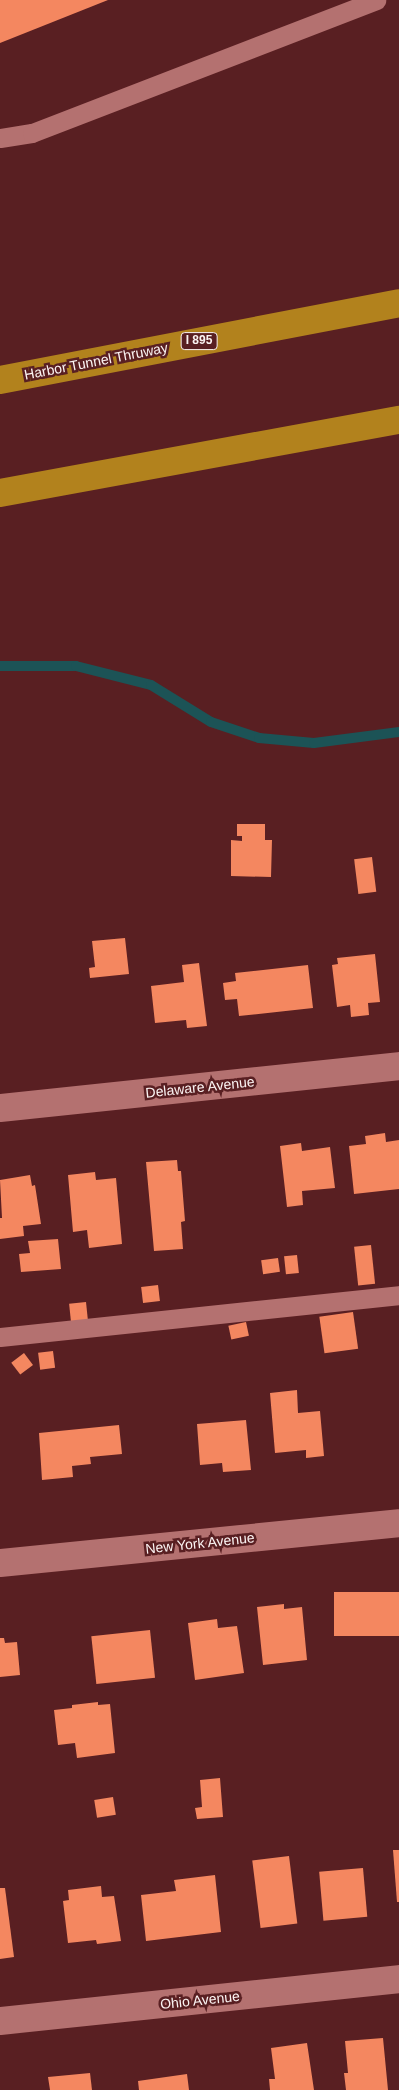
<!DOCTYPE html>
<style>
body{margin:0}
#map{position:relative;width:399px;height:2090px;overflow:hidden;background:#591f22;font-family:Helvetica,sans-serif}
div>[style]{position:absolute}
.stream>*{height:10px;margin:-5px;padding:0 5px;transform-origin:5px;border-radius:5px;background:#1c5356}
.building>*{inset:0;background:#f48760;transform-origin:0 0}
.service>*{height:19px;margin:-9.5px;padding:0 9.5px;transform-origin:9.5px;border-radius:9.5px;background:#b47170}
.minor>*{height:28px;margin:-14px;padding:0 14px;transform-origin:14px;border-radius:14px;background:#b47170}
.motorway>*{height:28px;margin:-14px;padding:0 14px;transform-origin:14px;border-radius:14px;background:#b2821d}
span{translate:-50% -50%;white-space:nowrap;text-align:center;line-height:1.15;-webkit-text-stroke:5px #591f22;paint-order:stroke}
.shield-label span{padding:1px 4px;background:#591f22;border:1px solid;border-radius:4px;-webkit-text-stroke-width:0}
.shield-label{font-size:12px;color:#fbf3f2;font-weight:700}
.street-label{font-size:14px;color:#fbf3f2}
</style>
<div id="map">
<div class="stream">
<div style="left:0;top:666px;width:76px"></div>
<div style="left:76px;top:666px;width:77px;rotate:14.2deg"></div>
<div style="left:151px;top:685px;width:70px;rotate:31.7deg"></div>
<div style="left:211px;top:722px;width:51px;rotate:18.4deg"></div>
<div style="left:259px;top:738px;width:55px;rotate:5.2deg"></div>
<div style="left:314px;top:743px;width:86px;rotate:-7.4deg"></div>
</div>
<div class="building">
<div style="clip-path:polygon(0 0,108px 0,0 43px)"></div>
<div style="clip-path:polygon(237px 824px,265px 824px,265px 840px,272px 840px,271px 877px,231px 876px,231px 840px,242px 841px,242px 836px,237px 836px)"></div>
<div style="left:372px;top:857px;width:35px;height:18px;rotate:83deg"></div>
<div style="clip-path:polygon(125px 938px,129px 974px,90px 978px,89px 968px,95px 967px,92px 941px)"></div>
<div style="clip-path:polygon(375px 954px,380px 1002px,368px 1003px,369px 1015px,351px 1017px,350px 1005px,337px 1007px,332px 965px,338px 964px,337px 958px)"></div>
<div style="clip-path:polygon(199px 963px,207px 1026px,187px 1028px,186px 1020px,155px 1023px,151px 986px,184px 982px,182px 965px)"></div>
<div style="clip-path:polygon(308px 965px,313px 1008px,239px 1016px,237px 999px,225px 1000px,223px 983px,236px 981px,235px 973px)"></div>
<div style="clip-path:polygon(385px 1133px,386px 1142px,399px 1140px,399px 1189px,354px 1194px,349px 1146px,366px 1144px,365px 1136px)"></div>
<div style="clip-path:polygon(301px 1143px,302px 1151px,330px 1147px,335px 1188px,302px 1191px,303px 1205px,287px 1207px,280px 1146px)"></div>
<div style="clip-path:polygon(177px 1160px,178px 1171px,181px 1171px,185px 1221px,181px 1222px,183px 1249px,154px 1251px,146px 1162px)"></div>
<div style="clip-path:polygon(95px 1172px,96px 1180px,116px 1178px,122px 1244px,89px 1248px,87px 1230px,73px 1232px,68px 1175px)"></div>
<div style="clip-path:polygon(30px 1175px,32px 1186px,35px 1185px,41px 1224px,23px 1226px,24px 1236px,0 1239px,0 1218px,2px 1218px,0 1180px)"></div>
<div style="clip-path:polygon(58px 1239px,61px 1269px,21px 1272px,19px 1254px,30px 1253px,28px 1241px)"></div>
<div style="left:371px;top:1245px;width:39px;height:17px;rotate:84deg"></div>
<div style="left:297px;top:1255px;width:18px;height:13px;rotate:84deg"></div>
<div style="left:278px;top:1258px;width:14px;height:17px;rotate:82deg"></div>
<div style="left:158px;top:1285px;width:16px;height:17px;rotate:83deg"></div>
<div style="left:86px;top:1302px;width:19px;height:17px;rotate:84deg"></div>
<div style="left:353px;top:1312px;width:37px;height:34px;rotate:82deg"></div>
<div style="left:246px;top:1322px;width:14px;height:18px;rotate:78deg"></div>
<div style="left:53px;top:1351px;width:17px;height:15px;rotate:83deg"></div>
<div style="left:24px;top:1353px;width:15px;height:16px;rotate:53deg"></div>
<div style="clip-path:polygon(297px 1390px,298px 1413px,320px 1411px,324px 1456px,306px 1458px,306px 1450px,275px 1453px,270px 1393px)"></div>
<div style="clip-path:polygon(246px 1420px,251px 1470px,223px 1472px,222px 1463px,200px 1465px,197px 1424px)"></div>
<div style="clip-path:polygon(119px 1425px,122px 1454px,90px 1457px,91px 1464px,72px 1466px,73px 1477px,42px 1480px,39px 1433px)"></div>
<div style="left:399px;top:1592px;width:44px;height:65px;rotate:90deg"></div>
<div style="clip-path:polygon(284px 1604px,284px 1609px,302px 1607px,307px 1660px,263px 1665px,257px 1607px)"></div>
<div style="clip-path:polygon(217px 1619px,218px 1628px,237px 1626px,244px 1673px,195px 1680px,188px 1623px)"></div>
<div style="left:150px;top:1630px;width:48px;height:59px;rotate:84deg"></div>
<div style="clip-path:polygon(0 1638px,4px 1638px,5px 1643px,17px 1642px,20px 1675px,0 1677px)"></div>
<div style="clip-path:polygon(98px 1702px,98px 1705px,110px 1704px,115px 1753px,77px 1758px,75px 1743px,58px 1745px,54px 1710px,72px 1708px,72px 1705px)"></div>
<div style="clip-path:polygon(220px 1778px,223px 1817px,197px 1819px,195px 1808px,202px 1807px,200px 1780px)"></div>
<div style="left:113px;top:1797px;width:18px;height:19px;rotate:81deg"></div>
<div style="clip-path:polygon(393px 1850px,399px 1850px,399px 1902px,397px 1902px)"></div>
<div style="left:289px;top:1856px;width:68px;height:37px;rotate:83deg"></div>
<div style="left:363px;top:1868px;width:49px;height:44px;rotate:85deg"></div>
<div style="clip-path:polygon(215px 1875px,221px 1932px,146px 1941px,141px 1895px,176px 1891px,174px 1880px)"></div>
<div style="clip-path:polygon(101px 1886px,102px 1897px,114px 1896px,121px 1941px,97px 1944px,96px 1940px,68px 1943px,63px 1901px,69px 1900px,68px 1890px)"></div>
<div style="clip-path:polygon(0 1888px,5px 1888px,14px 1957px,0 1959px)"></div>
<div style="clip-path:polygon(383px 2038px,388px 2090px,346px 2090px,344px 2073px,348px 2073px,345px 2041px)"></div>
<div style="clip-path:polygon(307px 2043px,314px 2090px,270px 2090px,269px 2079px,275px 2079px,271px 2048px)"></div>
<div style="clip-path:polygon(90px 2073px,92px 2090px,50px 2090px,48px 2077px)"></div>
<div style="clip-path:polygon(187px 2074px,189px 2090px,139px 2090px,138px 2081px)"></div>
</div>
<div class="service">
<div style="left:0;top:138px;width:32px;rotate:-9deg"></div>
<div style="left:32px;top:133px;width:369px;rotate:-21.1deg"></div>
<div style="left:0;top:1337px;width:401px;rotate:-6deg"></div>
</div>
<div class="minor">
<div style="left:0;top:1108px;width:401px;rotate:-6deg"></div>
<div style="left:0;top:1563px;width:401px;rotate:-5.7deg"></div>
<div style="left:0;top:2021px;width:401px;rotate:-6deg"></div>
</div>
<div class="motorway">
<div style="left:0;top:380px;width:406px;rotate:-10.9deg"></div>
<div style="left:0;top:493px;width:406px;rotate:-10.4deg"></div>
</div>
<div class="shield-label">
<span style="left:199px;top:341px">I 895</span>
</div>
<div class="street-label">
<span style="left:96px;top:361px;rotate:-11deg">Harbor Tunnel Thruway</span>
<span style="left:200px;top:1087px;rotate:-6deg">Delaware Avenue</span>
<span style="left:200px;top:1543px;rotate:-6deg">New York Avenue</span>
<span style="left:200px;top:2000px;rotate:-6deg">Ohio Avenue</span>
</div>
</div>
